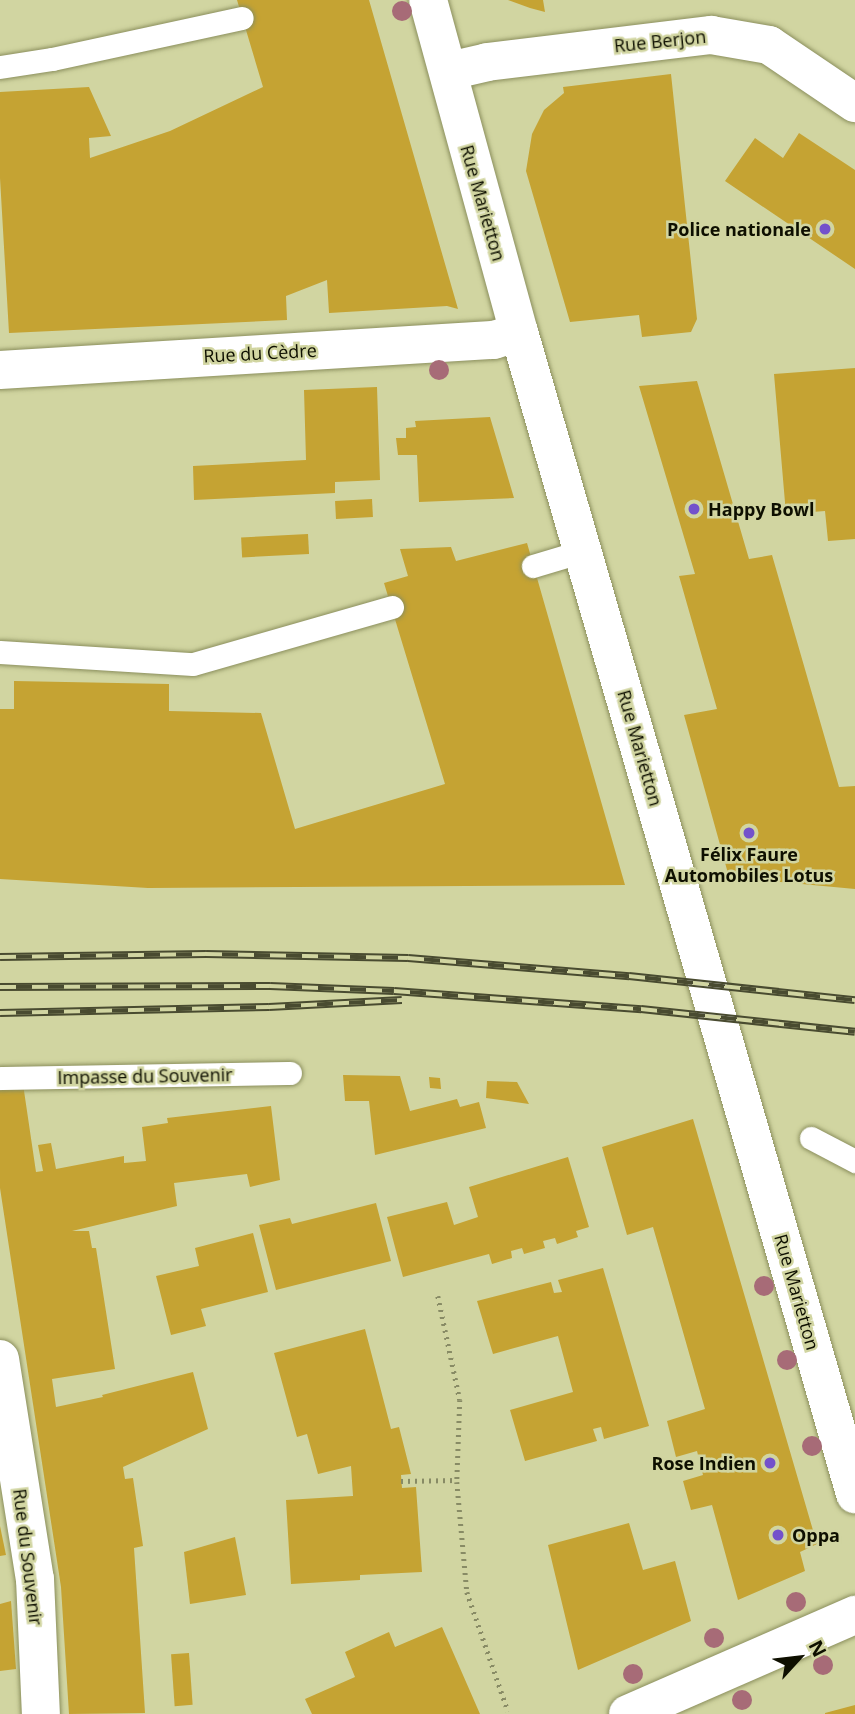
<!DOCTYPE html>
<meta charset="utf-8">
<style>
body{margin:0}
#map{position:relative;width:855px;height:1714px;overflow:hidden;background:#d1d5a1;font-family:"Open Sans",sans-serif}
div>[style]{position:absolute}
.building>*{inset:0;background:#c5a333;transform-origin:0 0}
.path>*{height:4.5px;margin-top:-2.25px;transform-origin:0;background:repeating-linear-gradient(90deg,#888b65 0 2px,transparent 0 7px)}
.roads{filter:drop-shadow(0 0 2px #8b8f5d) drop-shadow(0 0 2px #8b8f5d)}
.service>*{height:23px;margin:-11.5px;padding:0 11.5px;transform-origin:11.5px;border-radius:11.5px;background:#fff}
.minor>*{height:38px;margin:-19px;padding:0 19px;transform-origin:19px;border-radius:19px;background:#fff}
.primary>*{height:38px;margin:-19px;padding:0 19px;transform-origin:19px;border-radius:19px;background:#fff}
.rail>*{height:8px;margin-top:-4px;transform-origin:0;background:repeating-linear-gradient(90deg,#d1d5a1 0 16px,#494b30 0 32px);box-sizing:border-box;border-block:2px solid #494b30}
.trees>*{width:20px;height:20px;margin:-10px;border-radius:50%;background:#a76b77}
.dots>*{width:19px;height:19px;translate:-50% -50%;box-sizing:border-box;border:4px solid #d1d5a1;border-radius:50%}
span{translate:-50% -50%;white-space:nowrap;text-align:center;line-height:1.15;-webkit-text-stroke:5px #d1d5a1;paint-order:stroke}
.street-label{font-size:18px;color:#0e0f00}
.poi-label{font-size:18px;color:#0e0f00;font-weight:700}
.right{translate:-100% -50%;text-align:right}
.left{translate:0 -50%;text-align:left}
.north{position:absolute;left:764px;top:1623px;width:70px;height:70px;-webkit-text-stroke:5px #d1d5a1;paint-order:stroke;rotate:63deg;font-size:19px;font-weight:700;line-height:28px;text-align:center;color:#0e0f00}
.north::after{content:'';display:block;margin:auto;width:24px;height:32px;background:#0e0f00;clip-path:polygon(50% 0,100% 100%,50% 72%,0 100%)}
</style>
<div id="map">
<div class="building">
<div style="clip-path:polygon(237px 0,369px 0,458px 309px,447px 306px,329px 313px,327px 280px,286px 296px,287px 320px,9px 333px,0 178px,0 92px,89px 87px,111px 136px,89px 138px,90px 158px,170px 131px,263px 87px)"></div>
<div style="clip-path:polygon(508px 0,543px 0,545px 12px,530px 8px)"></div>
<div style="clip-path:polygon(671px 74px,697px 319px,691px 332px,642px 337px,639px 315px,570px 322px,526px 171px,532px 134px,544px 110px,564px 93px,563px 87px)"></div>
<div style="clip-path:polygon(799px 133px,855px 170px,855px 269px,725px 181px,755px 138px,783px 158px)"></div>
<div style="clip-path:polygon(855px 368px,855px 539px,828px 541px,825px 511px,786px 514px,774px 374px)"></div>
<div style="clip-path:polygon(697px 381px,749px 559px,772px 555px,839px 787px,855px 786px,855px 889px,729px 877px,684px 715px,717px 709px,679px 576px,695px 574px,639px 386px)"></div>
<div style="clip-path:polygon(377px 387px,380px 480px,335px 482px,335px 493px,194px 500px,193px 466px,306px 460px,304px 390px)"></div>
<div style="clip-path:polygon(490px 417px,514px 498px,419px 502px,417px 455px,398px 455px,396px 438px,406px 438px,406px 428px,416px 427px,415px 421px)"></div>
<div style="left:372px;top:499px;width:18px;height:37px;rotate:87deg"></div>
<div style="left:308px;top:534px;width:20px;height:67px;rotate:87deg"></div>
<div style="clip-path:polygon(527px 543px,625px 885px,148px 888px,0 879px,0 709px,14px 709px,14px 681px,169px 684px,169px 711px,261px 713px,295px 829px,445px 784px,384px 583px,408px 576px,400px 549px,451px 547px,456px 561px)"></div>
<div style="clip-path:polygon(343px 1075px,400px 1076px,410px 1111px,457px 1099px,460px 1107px,479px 1102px,486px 1128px,375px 1155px,369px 1101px,345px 1101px)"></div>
<div style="clip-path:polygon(429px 1077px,440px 1078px,441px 1089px,430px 1088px)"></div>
<div style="clip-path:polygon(487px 1081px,517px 1082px,529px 1104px,486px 1098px)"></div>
<div style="clip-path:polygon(23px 1084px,36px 1172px,43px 1171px,38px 1145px,51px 1143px,56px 1169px,124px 1156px,124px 1163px,146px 1161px,142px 1127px,168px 1123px,167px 1118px,271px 1106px,280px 1180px,250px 1187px,247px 1174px,174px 1183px,177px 1206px,72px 1231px,89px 1231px,92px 1248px,96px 1248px,115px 1369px,52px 1379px,56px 1407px,103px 1397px,102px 1395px,193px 1372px,208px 1429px,123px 1467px,125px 1479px,133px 1478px,143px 1546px,134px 1548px,145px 1713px,69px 1714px,61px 1587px,0 1188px,0 1085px)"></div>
<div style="clip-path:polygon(693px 1119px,817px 1544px,800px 1552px,805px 1571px,738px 1600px,712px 1505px,691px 1510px,683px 1481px,703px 1475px,697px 1451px,676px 1457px,667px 1421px,705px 1409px,653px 1227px,627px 1235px,602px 1147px)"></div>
<div style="clip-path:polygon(568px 1157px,589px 1227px,576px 1231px,578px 1237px,557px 1244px,555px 1238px,543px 1241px,545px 1248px,524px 1254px,522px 1248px,511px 1251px,512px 1258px,492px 1264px,489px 1254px,403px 1277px,387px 1217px,447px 1202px,454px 1225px,478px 1217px,469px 1187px)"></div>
<div style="clip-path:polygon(376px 1203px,391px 1261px,276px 1290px,259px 1225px,290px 1218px,292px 1224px)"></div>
<div style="clip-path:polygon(253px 1233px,268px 1292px,201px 1309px,206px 1326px,171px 1335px,156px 1276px,199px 1266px,195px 1248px)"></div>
<div style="clip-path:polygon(603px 1268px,649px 1426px,604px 1439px,601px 1427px,593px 1429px,597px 1441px,525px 1461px,510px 1410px,573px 1392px,558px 1336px,493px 1354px,477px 1301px,551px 1282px,554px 1293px,562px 1292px,558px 1280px)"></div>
<div style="clip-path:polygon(365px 1329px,391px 1429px,399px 1427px,411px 1474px,401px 1475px,402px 1488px,416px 1487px,422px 1572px,360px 1575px,360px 1580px,291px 1584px,286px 1500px,353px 1496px,351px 1466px,318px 1474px,307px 1434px,297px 1437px,274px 1353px)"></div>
<div style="clip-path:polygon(629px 1523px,643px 1570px,675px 1561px,691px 1621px,578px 1670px,548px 1545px)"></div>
<div style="clip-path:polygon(0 1526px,6px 1555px,0 1556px)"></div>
<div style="clip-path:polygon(235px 1537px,246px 1595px,190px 1604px,184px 1552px)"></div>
<div style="clip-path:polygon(11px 1601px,16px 1669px,0 1671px,0 1604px)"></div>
<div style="clip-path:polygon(442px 1627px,480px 1714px,312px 1714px,305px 1699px,355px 1677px,345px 1652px,389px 1632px,395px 1647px)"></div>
<div style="left:189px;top:1653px;width:52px;height:18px;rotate:86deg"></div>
<div style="clip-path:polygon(855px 1705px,855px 1714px,825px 1714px,825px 1713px)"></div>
</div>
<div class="path">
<div style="left:438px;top:1296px;width:106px;rotate:78.1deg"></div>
<div style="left:460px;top:1400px;width:82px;rotate:92.1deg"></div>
<div style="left:457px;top:1482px;width:110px;rotate:84.8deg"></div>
<div style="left:467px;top:1592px;width:126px;rotate:71deg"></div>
<div style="left:401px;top:1481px;width:56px;rotate:-1deg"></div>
</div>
<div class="roads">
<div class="service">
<div style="left:0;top:67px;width:53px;rotate:-8.7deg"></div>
<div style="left:52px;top:59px;width:194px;rotate:-12.2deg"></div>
<div style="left:533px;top:566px;width:52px;rotate:-16.7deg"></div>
<div style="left:0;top:652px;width:193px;rotate:3.6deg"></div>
<div style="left:193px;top:664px;width:207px;rotate:-16deg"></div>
<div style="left:0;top:1078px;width:290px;rotate:-1deg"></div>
<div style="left:811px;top:1138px;width:50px;rotate:27.6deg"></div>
</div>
<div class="minor">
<div style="left:449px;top:71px;width:39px;rotate:-13deg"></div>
<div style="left:487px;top:62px;width:226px;rotate:-6.9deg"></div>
<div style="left:711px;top:35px;width:59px;rotate:9.8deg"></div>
<div style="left:769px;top:45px;width:104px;rotate:34deg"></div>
<div style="left:0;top:370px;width:495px;rotate:-3.5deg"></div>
<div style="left:494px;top:340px;width:26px;rotate:-18deg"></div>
<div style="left:0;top:1359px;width:223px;rotate:81deg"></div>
<div style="left:35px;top:1579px;width:135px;rotate:87.5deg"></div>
<div style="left:628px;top:1714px;width:248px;rotate:-23.6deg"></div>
</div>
<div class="primary">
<div style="left:428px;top:0;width:344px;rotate:74.7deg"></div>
<div style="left:519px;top:332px;width:1210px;rotate:73.87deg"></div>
</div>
</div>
<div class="rail">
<div style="left:0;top:957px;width:206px;rotate:-0.8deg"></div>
<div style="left:206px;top:954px;width:202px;rotate:1.1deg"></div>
<div style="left:408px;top:958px;width:222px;rotate:4.7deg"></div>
<div style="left:629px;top:976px;width:227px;rotate:6.1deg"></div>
<div style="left:0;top:987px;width:270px;rotate:-0.2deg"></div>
<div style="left:270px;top:986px;width:124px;rotate:2.3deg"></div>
<div style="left:394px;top:991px;width:248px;rotate:4.2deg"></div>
<div style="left:641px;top:1009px;width:215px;rotate:6.1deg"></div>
<div style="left:0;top:1013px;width:269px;rotate:-1.3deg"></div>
<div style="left:269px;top:1007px;width:133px;rotate:-3deg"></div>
</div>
<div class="trees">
<div style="left:402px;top:11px"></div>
<div style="left:439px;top:370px"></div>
<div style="left:764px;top:1286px"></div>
<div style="left:787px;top:1360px"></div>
<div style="left:812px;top:1446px"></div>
<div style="left:796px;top:1602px"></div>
<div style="left:714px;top:1638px"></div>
<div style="left:823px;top:1665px"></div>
<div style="left:633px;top:1674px"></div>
<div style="left:742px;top:1700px"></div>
</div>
<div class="dots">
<div style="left:825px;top:229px;background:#7351cb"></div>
<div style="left:694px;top:509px;background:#7351cb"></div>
<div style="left:749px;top:833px;background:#7351cb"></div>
<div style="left:770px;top:1463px;background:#7351cb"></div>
<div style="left:778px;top:1535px;background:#7351cb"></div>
</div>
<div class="street-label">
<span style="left:660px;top:41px;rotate:-6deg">Rue Berjon</span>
<span style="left:483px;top:203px;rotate:74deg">Rue Marietton</span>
<span style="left:260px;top:353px;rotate:-3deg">Rue du Cèdre</span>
<span style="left:640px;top:748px;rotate:74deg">Rue Marietton</span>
<span style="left:145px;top:1076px;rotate:-1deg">Impasse du Souvenir</span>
<span style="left:797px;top:1292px;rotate:74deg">Rue Marietton</span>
<span style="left:28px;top:1557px;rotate:83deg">Rue du Souvenir</span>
</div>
<div class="poi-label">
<span class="right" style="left:811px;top:229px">Police nationale</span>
<span class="left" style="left:708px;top:509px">Happy Bowl</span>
<span style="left:749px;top:865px">Félix Faure<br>Automobiles Lotus</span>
<span class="right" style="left:756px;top:1463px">Rose Indien</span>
<span class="left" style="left:792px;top:1535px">Oppa</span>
</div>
<div class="north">N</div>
</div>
